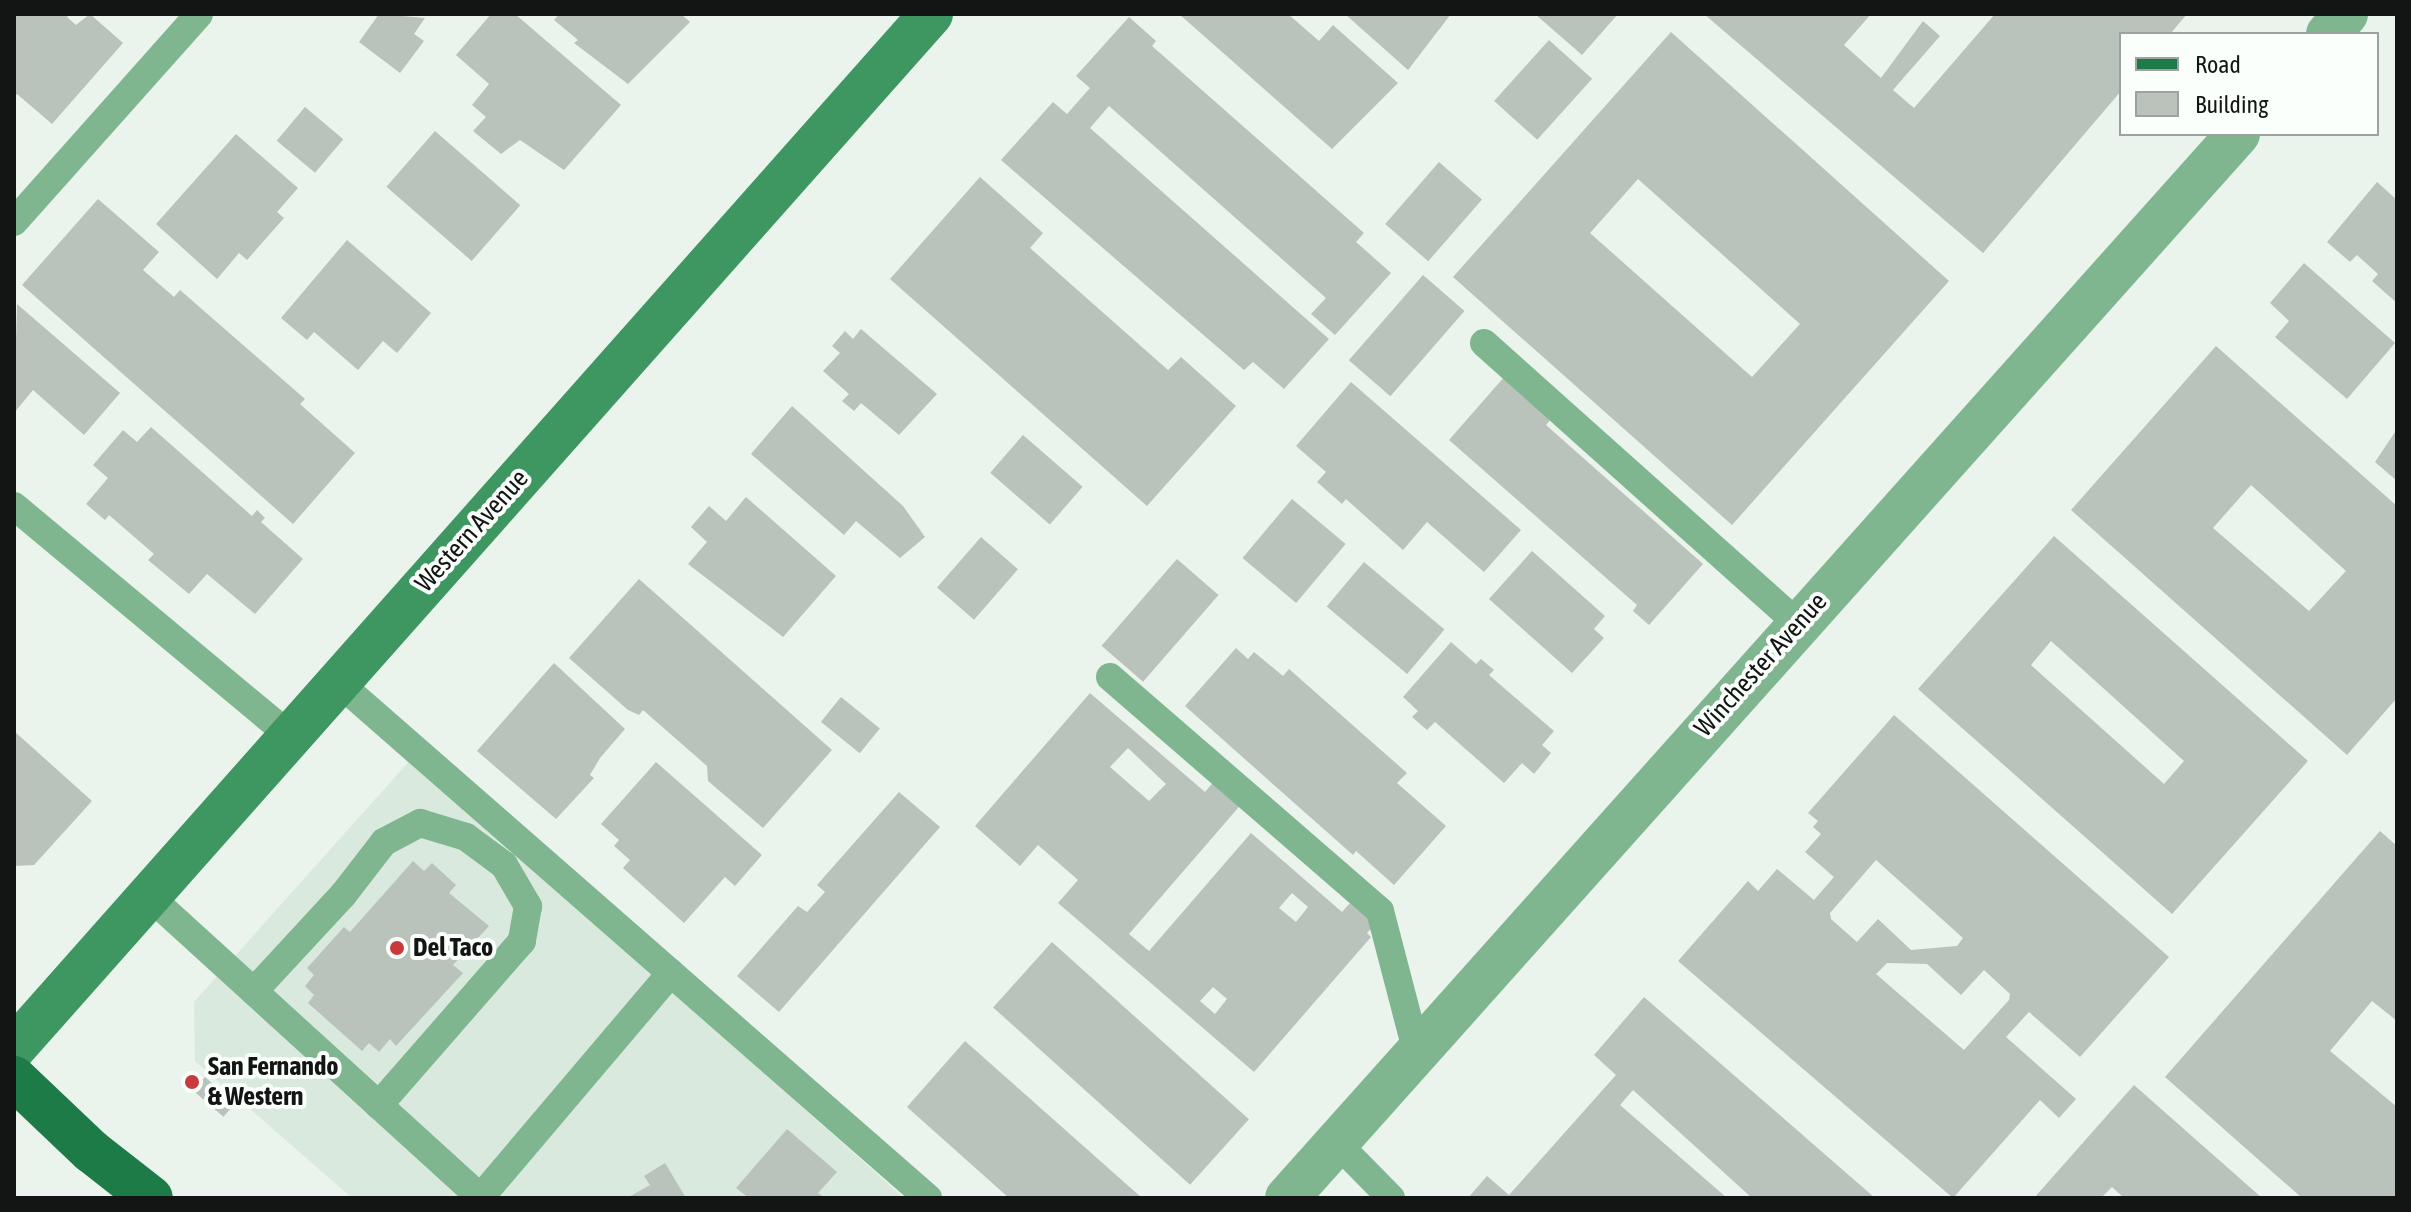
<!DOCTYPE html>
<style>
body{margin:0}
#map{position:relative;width:2411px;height:1212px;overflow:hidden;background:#eaf3ec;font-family:"Asap Condensed",sans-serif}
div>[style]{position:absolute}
.built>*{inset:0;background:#dae9de}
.building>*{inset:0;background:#bac2bc;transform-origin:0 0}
.service>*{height:28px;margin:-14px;padding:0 14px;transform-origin:14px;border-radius:14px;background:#7fb58f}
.minor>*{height:44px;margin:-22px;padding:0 22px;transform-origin:22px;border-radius:22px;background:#7fb58f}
.secondary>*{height:44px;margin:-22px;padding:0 22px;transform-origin:22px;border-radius:22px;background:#3e9660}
.primary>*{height:44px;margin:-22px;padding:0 22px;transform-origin:22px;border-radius:22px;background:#1d7b47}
.dots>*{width:22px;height:22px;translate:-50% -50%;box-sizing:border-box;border:4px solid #fbfffc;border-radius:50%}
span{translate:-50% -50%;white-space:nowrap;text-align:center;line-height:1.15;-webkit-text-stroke:8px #fbfffc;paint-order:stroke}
.street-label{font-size:26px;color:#121513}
.poi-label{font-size:26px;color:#121513;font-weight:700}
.left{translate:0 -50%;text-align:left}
.frame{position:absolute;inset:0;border:16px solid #121513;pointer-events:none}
.legend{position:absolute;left:2119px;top:32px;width:260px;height:104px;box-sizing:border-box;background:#fbfffc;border:2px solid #9ea19f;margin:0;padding:10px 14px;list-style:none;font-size:24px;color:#121513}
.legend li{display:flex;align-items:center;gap:16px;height:40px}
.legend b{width:40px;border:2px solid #9ea19f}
</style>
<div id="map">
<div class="built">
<div style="clip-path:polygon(412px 758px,904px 1198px,352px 1198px,195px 1061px,194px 1002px)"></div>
</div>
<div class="building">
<div style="clip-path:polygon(14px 14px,70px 14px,67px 17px,76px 25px,90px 14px,123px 43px,52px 124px,17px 94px,14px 98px)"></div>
<div style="clip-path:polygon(379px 14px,425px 18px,414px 34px,424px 41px,400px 73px,359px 42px)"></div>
<div style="clip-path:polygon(491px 14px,515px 14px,621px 105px,564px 170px,520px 140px,501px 154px,473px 131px,486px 117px,472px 105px,489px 84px,456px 55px)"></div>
<div style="clip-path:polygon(559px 14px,681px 14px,690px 22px,628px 84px,574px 43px,578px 40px,554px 20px)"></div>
<div style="clip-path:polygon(1179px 14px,1288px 14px,1319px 41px,1333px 25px,1398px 83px,1332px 149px)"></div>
<div style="clip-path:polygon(1345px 14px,1451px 14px,1408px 70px)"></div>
<div style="clip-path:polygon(1535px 14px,1618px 14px,1582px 55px)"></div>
<div style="clip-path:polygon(1704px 14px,1871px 14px,1844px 45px,1881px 78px,1923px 21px,1940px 36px,1893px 90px,1914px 108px,1995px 14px,2187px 14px,2170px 34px,2121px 34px,2121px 91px,1983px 253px)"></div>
<div style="clip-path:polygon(1129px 17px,1156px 41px,1152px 46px,1364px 233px,1356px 242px,1391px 273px,1335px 335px,1311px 314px,1326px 298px,1109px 106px,1090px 128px,1329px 339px,1284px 389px,1253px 362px,1244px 370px,1001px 160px,1053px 102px,1067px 114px,1090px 88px,1076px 76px)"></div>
<div style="clip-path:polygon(evenodd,1671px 32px,1949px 281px,1732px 525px,1453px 277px,1671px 32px,1638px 179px,1800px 324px,1752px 377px,1590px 233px,1638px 179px)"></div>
<div style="left:1549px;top:40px;width:58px;height:82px;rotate:42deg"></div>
<div style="left:305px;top:107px;width:50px;height:44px;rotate:40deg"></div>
<div style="left:435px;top:131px;width:113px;height:74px;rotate:41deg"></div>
<div style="clip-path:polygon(236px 134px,298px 188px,277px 212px,284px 218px,247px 260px,239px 253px,217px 279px,156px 224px)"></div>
<div style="left:1439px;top:162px;width:57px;height:82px;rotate:41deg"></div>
<div style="clip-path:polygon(980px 177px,1043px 233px,1030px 248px,1168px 370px,1181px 357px,1236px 406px,1147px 506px,890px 279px)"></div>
<div style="clip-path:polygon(2377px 182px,2397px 200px,2397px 303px,2372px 281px,2378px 274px,2357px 255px,2350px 262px,2327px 242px)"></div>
<div style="clip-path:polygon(98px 199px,159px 252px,143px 270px,174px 297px,180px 290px,305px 399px,300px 404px,355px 453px,293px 524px,22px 285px)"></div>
<div style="clip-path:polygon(347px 240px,431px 313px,397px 353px,383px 341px,358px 370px,314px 332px,307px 340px,281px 318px)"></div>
<div style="clip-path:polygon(2304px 263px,2395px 343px,2347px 399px,2275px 337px,2289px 321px,2270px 303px)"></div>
<div style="left:1423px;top:275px;width:55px;height:113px;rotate:41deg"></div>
<div style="clip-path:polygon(17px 304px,120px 393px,84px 435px,33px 390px,14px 413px)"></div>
<div style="clip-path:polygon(861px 329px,937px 394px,899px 435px,861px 403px,854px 411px,842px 401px,849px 394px,823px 371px,840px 353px,832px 346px,845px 331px,853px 339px)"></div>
<div style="clip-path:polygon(evenodd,2216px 346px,2397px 506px,2397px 698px,2347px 755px,2071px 510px,2216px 346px,2251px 485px,2346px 571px,2309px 611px,2213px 528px,2251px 485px)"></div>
<div style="clip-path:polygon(1505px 376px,1552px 418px,1546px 425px,1703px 564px,1649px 625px,1633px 611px,1637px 605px,1449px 440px)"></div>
<div style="clip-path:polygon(1351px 382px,1521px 530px,1484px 572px,1427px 522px,1403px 550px,1346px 499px,1342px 504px,1317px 482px,1326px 472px,1296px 446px)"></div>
<div style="clip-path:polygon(792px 406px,903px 506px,925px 537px,900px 558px,856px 521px,844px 535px,751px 454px)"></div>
<div style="clip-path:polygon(151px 427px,252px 516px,257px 510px,265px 518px,261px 522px,303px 559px,255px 614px,207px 574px,189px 594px,148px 560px,154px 554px,109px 515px,105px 520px,86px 504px,108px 478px,93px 465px,123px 430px,137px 442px)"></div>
<div style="clip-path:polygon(2397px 429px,2397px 481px,2375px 462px)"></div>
<div style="left:1023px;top:435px;width:79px;height:50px;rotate:41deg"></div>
<div style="clip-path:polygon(746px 497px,836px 576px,783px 637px,688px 564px,707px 542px,691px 527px,709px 506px,726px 521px)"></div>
<div style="left:1292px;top:499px;width:70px;height:77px;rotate:40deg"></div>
<div style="clip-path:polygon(evenodd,2054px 536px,2308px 761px,2172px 914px,1918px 689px,2054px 536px,2051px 641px,2184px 761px,2164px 784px,2031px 665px,2051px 641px)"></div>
<div style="left:981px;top:537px;width:49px;height:67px;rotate:41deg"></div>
<div style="clip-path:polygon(1532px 551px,1605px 616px,1594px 629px,1604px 638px,1572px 673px,1489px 599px)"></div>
<div style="left:1177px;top:559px;width:55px;height:115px;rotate:41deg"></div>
<div style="left:1364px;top:562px;width:105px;height:58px;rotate:40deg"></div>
<div style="clip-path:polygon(639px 579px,832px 750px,763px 828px,708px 781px,707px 766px,643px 710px,639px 715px,628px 710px,569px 658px)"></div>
<div style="clip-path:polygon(1451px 642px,1476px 664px,1481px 659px,1494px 670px,1489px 675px,1554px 731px,1542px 745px,1551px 753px,1534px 774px,1522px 763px,1504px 783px,1435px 722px,1427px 730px,1412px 717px,1418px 711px,1403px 697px)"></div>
<div style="clip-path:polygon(1236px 648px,1248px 659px,1254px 652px,1283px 676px,1289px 669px,1407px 773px,1397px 783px,1446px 826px,1394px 885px,1356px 851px,1353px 855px,1185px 706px)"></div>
<div style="clip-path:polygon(554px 663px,625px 729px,600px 758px,590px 775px,594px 778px,556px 819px,477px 751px)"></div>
<div style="clip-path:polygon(evenodd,1090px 693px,1205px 792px,1216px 779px,1244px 801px,1129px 934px,1149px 951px,1251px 833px,1342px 912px,1350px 903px,1375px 924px,1367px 933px,1371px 937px,1254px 1072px,1058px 903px,1078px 880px,1038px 845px,1020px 866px,975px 826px,1090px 693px,1128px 748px,1166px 784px,1149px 801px,1110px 767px,1128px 748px,1090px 693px,1292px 893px,1308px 907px,1296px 922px,1279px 908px,1292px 893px,1090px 693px,1213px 987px,1227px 999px,1215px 1014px,1200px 1001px,1213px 987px)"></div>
<div style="left:841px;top:697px;width:50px;height:32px;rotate:39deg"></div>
<div style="clip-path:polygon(evenodd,1894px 715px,2169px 957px,2080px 1057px,2029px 1012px,2006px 1037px,2076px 1099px,2059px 1118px,2040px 1100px,1953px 1198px,1678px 961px,1748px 881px,1758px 891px,1777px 869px,1814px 900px,1834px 877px,1805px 852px,1821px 834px,1813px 827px,1818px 821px,1808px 813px,1894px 715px,1876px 860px,1963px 938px,1957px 946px,1911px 950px,1878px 919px,1857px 942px,1831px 919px,1830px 913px,1876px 860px,1894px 715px,1887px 963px,1927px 964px,1961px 995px,1984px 970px,2010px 994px,2009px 1000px,1964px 1050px,1876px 974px,1887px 963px)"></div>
<div style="clip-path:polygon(14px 731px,92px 801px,34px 865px,14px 866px)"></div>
<div style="clip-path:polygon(656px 762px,762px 855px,735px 886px,725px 877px,684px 923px,623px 868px,630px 860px,614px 846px,619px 840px,601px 824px)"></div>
<div style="clip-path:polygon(899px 792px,940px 827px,779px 1012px,737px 976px,798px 906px,807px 912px,825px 892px,817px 885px)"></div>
<div style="clip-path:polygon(2380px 831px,2397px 846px,2397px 1021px,2372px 1001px,2330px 1051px,2397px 1107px,2397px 1198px,2302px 1198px,2165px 1077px)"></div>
<div style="clip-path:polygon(413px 861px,424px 871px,432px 863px,456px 885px,449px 893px,489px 926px,453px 965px,463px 973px,396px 1046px,390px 1039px,379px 1052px,369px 1043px,362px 1051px,308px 1003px,314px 995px,305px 986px,314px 975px,307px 968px,344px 927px,350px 932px)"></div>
<div style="left:1052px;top:942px;width:265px;height:88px;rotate:42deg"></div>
<div style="clip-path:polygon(1644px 997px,1875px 1198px,1752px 1198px,1633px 1090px,1620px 1105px,1727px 1198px,1468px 1198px,1487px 1176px,1509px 1195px,1616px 1075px,1594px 1055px)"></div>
<div style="clip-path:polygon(965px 1041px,1142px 1198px,1009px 1198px,907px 1107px)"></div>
<div style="left:205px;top:1077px;width:40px;height:18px;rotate:41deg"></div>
<div style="clip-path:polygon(2134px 1085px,2262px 1198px,2124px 1198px,2112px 1187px,2101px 1198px,2034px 1198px)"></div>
<div style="clip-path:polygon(787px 1129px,837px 1172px,818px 1193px,825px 1198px,749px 1198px,736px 1188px)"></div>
<div style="clip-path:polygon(665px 1163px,686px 1198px,627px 1198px,650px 1185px,644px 1176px)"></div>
</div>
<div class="service">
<div style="left:14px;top:222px;width:278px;rotate:-48.3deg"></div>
<div style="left:1484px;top:343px;width:421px;rotate:41.8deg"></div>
<div style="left:14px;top:506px;width:359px;rotate:39.8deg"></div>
<div style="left:1110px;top:677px;width:357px;rotate:40.9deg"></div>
<div style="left:1380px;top:911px;width:143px;rotate:75.4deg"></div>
<div style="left:338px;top:682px;width:784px;rotate:41.17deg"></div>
<div style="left:149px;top:896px;width:449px;rotate:42.3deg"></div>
<div style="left:254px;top:991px;width:131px;rotate:-47.2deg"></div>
<div style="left:343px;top:895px;width:67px;rotate:-52.3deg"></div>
<div style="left:384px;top:842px;width:41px;rotate:-27.8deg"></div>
<div style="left:420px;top:823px;width:48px;rotate:16.9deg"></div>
<div style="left:466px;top:837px;width:47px;rotate:36.4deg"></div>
<div style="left:504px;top:865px;width:48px;rotate:59.7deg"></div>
<div style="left:528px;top:906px;width:36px;rotate:100deg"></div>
<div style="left:522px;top:941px;width:218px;rotate:131.1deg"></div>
<div style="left:1335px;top:1141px;width:80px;rotate:45.5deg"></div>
<div style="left:480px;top:1198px;width:295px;rotate:-49.7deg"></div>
</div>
<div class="minor">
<div style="left:2328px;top:34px;width:27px;rotate:-48deg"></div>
<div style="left:1287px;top:1198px;width:1427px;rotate:-48.21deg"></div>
</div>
<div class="secondary">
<div style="left:14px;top:1048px;width:1382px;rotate:-48.43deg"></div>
</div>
<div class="primary">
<div style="left:14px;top:1078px;width:106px;rotate:43.5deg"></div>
<div style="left:91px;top:1151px;width:76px;rotate:38.1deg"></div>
</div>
<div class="dots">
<div style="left:397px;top:948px;background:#c93a3b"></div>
<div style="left:192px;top:1082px;background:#c93a3b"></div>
</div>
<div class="street-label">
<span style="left:472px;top:531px;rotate:-48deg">Western Avenue</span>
<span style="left:1761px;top:665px;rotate:-48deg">Winchester Avenue</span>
</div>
<div class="poi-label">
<span class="left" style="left:413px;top:948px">Del Taco</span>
<span class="left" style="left:208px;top:1082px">San Fernando<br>&amp; Western</span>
</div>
<div class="frame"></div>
<ul class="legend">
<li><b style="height:10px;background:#1d7b47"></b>Road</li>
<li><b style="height:22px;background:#bac2bc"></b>Building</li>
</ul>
</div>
